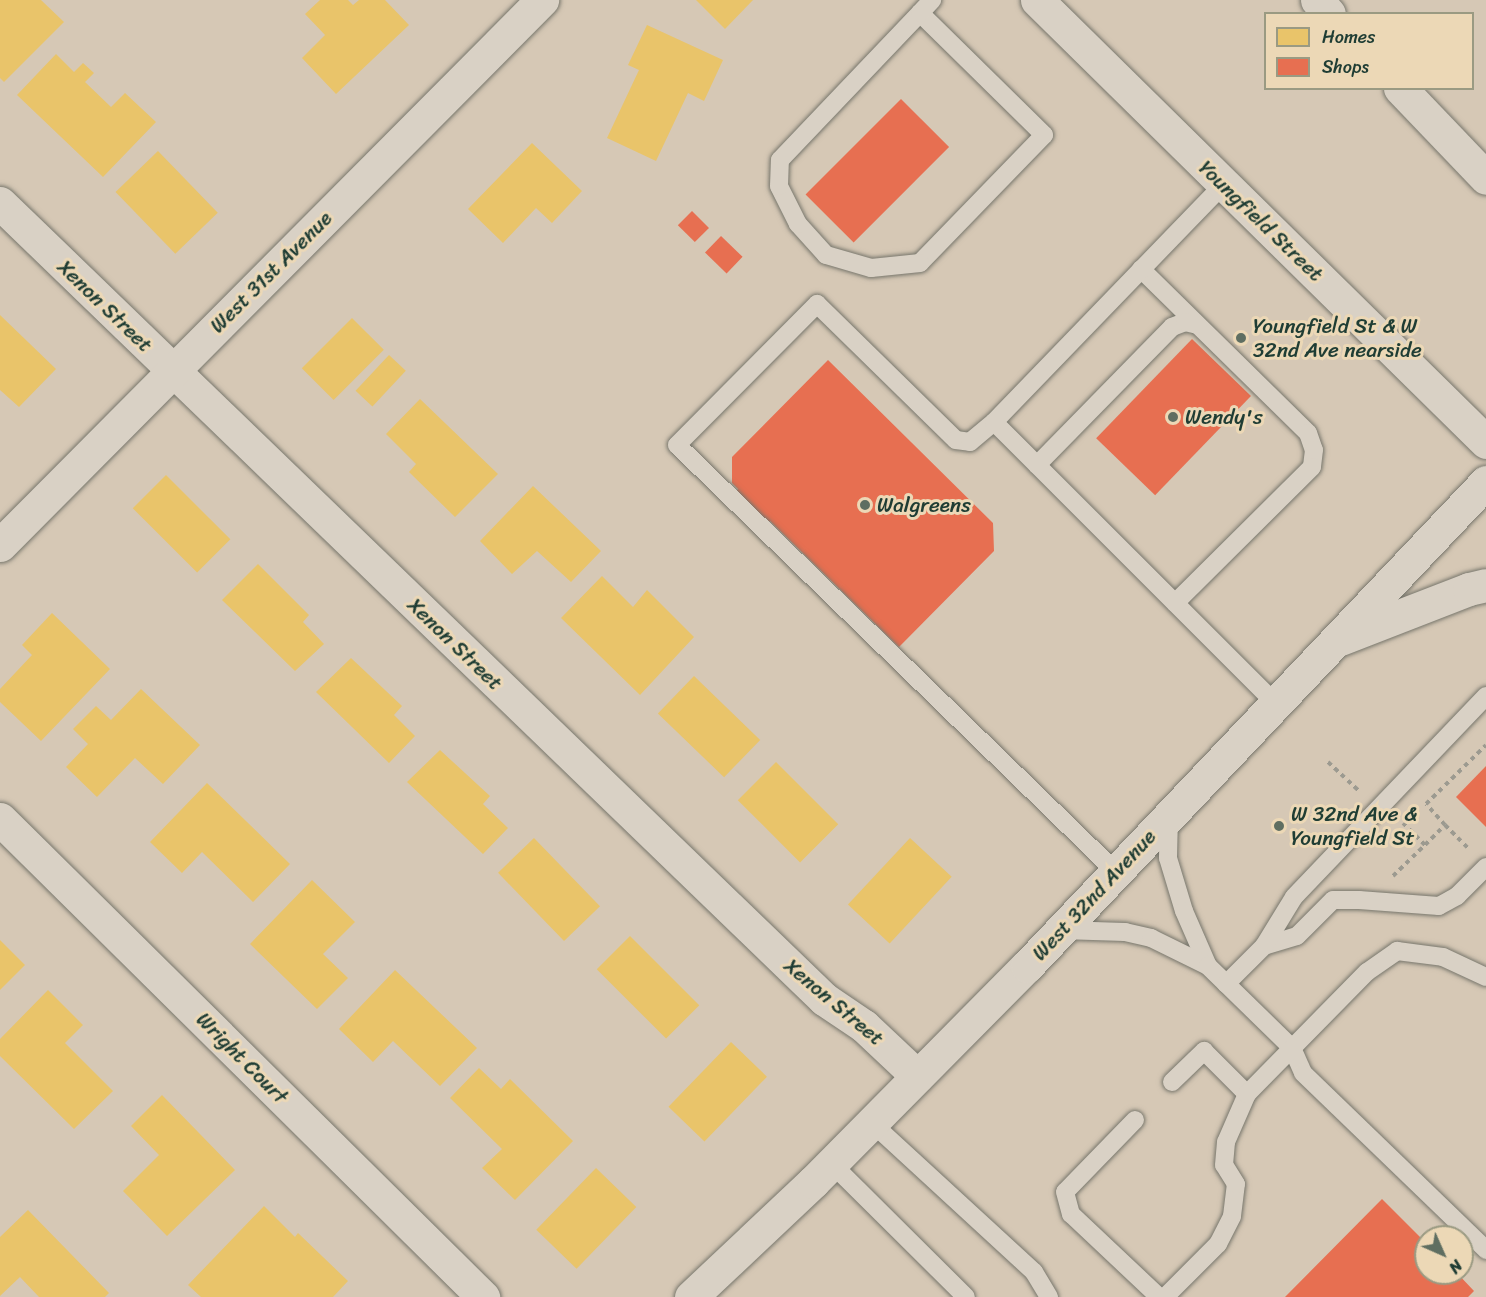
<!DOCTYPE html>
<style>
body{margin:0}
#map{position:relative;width:1486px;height:1297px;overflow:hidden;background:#d6c8b5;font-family:Sriracha,sans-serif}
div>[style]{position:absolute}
.homes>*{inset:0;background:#e9c46a;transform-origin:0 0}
.shops>*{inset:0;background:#e76f51;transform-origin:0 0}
.path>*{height:4px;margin-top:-2px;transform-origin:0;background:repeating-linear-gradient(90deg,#9c9a90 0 4.5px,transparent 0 9px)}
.roads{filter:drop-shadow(0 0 2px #77766c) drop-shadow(0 0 2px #77766c)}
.lane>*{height:18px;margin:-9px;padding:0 9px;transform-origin:9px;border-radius:9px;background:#d9d1c5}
.street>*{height:33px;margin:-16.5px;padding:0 16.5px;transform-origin:16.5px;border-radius:16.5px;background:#d9d1c5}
.secondary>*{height:33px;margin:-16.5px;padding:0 16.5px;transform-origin:16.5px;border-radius:16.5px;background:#d9d1c5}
.highway>*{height:33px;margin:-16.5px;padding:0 16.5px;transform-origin:16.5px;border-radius:16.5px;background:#d9d1c5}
.dots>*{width:16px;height:16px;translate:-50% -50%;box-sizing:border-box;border:3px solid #ecd8b6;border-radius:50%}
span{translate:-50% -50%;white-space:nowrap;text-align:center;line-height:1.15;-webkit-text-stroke:6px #ecd8b6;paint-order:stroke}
.street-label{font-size:21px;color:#1f3d34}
.poi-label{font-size:21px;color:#1f3d34}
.left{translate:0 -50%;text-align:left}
.legend{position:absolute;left:1264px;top:12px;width:210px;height:78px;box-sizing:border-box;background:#ecd8b6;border:2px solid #9a9a82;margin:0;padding:8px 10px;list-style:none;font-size:18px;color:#1f3d34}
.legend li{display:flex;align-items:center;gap:12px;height:30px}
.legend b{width:30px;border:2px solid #9a9a82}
.north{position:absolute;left:1414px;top:1225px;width:60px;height:60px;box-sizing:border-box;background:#ecd8b6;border:2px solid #9a9a82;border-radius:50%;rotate:135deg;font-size:16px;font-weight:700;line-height:24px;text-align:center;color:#1f3d34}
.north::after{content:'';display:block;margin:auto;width:21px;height:27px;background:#5f6e61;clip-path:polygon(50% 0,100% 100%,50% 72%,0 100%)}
</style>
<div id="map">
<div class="homes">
<div style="clip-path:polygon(0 0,41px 0,64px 22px,4px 82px,0 78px)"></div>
<div style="clip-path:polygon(320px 0,348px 0,353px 5px,359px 0,385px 0,409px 25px,336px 94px,302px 58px,325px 35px,305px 14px)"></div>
<div style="clip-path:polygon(696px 0,753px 0,725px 29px)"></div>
<div style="clip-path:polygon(647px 25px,723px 60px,704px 101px,688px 93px,656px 161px,607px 138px,639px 70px,628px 65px)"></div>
<div style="clip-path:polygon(56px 54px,74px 72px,83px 63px,94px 73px,85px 82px,111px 107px,125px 93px,156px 122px,103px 177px,17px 95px)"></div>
<div style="clip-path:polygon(532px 143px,582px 191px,552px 223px,536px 208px,503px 243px,468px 209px)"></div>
<div style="left:158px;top:151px;width:86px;height:59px;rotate:46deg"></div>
<div style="clip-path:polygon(0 315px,56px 369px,19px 407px,0 390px)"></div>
<div style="left:352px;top:318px;width:45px;height:71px;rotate:45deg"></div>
<div style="left:389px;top:355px;width:23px;height:49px;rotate:43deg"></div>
<div style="clip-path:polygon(420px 399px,498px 474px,455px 517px,409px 472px,416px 464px,386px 434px)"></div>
<div style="left:166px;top:475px;width:91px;height:47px;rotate:45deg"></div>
<div style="clip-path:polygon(533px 486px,601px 551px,571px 582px,537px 551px,512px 574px,480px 541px)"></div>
<div style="clip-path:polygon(258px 564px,309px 615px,303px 622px,324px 644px,295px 671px,222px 600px)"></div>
<div style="clip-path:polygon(602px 576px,633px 607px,647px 590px,694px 637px,640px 695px,561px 618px)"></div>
<div style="clip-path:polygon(52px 613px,110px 669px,41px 741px,0 702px,0 689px,32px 655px,22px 645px)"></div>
<div style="clip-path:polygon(351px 658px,402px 706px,394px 715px,415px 736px,389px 763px,316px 692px)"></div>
<div style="left:694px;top:676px;width:92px;height:52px;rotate:44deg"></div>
<div style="clip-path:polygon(141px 689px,200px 745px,163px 784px,135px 758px,97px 797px,66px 767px,88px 744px,73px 729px,96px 706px,111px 720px)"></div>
<div style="clip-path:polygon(440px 750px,490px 796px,483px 804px,508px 828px,483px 854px,407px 782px)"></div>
<div style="left:776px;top:762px;width:88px;height:54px;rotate:45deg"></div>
<div style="clip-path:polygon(207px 783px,290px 864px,253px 902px,202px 852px,182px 873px,150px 842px)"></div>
<div style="left:534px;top:838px;width:95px;height:50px;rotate:46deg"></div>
<div style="left:910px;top:838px;width:57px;height:91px;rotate:43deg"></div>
<div style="clip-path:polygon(312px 880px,355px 922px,323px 954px,348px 978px,317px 1009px,250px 944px)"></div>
<div style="left:630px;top:936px;width:98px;height:47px;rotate:45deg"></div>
<div style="clip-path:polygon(0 940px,25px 965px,0 990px)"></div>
<div style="clip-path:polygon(395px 970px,477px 1048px,440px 1086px,393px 1041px,373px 1062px,339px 1029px)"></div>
<div style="clip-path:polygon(48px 990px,83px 1025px,65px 1043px,113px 1091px,74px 1129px,0 1056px,0 1039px)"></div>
<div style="left:731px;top:1042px;width:50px;height:90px;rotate:44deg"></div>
<div style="clip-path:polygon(479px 1068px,501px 1089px,510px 1079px,573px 1141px,515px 1200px,482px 1168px,502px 1149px,450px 1098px)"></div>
<div style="clip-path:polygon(162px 1095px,235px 1170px,167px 1236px,123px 1191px,159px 1155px,131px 1126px)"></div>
<div style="left:596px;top:1168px;width:56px;height:86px;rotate:44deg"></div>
<div style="clip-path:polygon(264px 1206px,295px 1237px,298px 1233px,348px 1281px,333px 1297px,201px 1297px,188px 1285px)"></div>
<div style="clip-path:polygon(28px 1210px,109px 1293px,105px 1297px,39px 1297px,20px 1277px,0 1296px,0 1237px)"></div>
</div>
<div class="shops">
<div style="left:901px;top:99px;width:68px;height:135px;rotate:45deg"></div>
<div style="left:692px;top:211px;width:24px;height:20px;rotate:45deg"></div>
<div style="left:721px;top:236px;width:30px;height:23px;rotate:44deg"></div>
<div style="left:1192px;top:339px;width:82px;height:138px;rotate:44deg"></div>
<div style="clip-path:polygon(828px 360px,993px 523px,994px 551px,899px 647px,770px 521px,759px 532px,727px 501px,738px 489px,732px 483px,732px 457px)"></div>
<div style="clip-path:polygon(1486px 766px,1486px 827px,1456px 797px)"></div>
<div style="clip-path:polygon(1382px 1199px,1426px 1243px,1426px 1273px,1457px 1273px,1474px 1291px,1468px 1297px,1285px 1297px)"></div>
</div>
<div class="path">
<div style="left:1328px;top:762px;width:41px;rotate:43deg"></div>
<div style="left:1445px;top:825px;width:33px;rotate:45deg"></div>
<div style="left:1425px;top:845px;width:28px;rotate:-45deg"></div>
<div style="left:1445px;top:825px;width:28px;rotate:-132deg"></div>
<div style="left:1426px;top:804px;width:84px;rotate:-44.5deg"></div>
<div style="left:1393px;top:876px;width:45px;rotate:-44.1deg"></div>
<div style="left:1425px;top:845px;width:31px;rotate:-135deg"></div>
</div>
<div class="roads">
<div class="lane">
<div style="left:920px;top:13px;width:174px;rotate:44.5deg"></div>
<div style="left:1044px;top:135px;width:178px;rotate:134.1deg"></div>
<div style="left:920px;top:263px;width:49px;rotate:174.2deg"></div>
<div style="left:871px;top:268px;width:47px;rotate:-163.9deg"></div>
<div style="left:826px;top:255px;width:42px;rotate:-132.1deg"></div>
<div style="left:798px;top:224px;width:42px;rotate:-116.6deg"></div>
<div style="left:779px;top:186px;width:26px;rotate:-88deg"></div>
<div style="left:780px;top:160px;width:203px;rotate:-46.4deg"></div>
<div style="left:920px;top:13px;width:18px;rotate:-47deg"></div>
<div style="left:1141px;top:269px;width:234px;rotate:44.5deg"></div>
<div style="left:1308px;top:433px;width:18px;rotate:71deg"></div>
<div style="left:1314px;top:450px;width:17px;rotate:97deg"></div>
<div style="left:1312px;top:467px;width:193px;rotate:135.2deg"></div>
<div style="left:994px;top:422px;width:397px;rotate:45deg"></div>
<div style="left:1037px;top:465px;width:193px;rotate:-45.6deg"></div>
<div style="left:1172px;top:327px;width:14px;rotate:-21deg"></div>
<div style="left:1185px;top:322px;width:13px;rotate:13deg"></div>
<div style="left:1169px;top:816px;width:42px;rotate:91.4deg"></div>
<div style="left:1168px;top:858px;width:55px;rotate:73.2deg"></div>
<div style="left:1184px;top:911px;width:60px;rotate:66.4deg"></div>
<div style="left:1116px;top:872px;width:612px;rotate:-135.79deg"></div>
<div style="left:677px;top:445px;width:199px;rotate:-45.2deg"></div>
<div style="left:817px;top:304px;width:194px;rotate:44.4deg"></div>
<div style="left:956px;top:440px;width:14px;rotate:8deg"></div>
<div style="left:970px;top:442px;width:31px;rotate:-40deg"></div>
<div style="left:994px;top:422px;width:331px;rotate:-46deg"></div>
<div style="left:1061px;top:930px;width:64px;rotate:1.8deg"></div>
<div style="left:1125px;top:932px;width:27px;rotate:13deg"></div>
<div style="left:1151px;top:938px;width:64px;rotate:26.2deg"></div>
<div style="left:1208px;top:966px;width:117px;rotate:44.3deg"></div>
<div style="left:1292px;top:1048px;width:27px;rotate:66deg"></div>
<div style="left:1303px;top:1073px;width:255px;rotate:44deg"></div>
<div style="left:1264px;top:946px;width:34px;rotate:-17deg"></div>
<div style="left:1297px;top:936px;width:51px;rotate:-45deg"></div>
<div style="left:1333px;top:900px;width:26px"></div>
<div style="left:1359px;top:900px;width:80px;rotate:4.3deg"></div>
<div style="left:1439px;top:906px;width:21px;rotate:-29deg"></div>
<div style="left:1457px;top:896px;width:41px;rotate:-45deg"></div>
<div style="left:1226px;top:984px;width:54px;rotate:-45deg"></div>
<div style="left:1264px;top:946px;width:57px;rotate:-58.5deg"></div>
<div style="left:1294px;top:897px;width:278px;rotate:-46.3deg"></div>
<div style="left:1172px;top:1082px;width:45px;rotate:-44.1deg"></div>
<div style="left:1204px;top:1051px;width:61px;rotate:45deg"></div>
<div style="left:1135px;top:1120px;width:100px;rotate:134.2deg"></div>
<div style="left:1065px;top:1192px;width:23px;rotate:75deg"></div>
<div style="left:1071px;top:1214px;width:121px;rotate:43.3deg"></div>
<div style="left:872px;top:1123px;width:220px;rotate:42.6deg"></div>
<div style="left:1034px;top:1272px;width:29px;rotate:59deg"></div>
<div style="left:831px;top:1163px;width:190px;rotate:44.8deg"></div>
<div style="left:1165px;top:1297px;width:75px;rotate:-45deg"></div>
<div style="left:1218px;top:1244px;width:31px;rotate:-63deg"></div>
<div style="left:1232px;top:1216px;width:32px;rotate:-83deg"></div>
<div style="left:1236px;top:1184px;width:22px;rotate:-122deg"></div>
<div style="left:1224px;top:1165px;width:23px;rotate:-85deg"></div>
<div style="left:1226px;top:1142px;width:52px;rotate:-66.4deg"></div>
<div style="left:1247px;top:1094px;width:171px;rotate:-45.5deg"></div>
<div style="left:1367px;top:972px;width:37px;rotate:-35deg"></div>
<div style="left:1397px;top:951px;width:46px;rotate:7.4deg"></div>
<div style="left:1443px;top:957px;width:47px;rotate:24.9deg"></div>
</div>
<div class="street">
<div style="left:0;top:203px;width:1146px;rotate:44.01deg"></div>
<div style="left:824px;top:999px;width:48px;rotate:34deg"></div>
<div style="left:864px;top:1026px;width:73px;rotate:43.3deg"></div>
<div style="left:0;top:545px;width:769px;rotate:-45.16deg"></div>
<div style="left:0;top:819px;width:680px;rotate:44.7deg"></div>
</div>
<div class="secondary">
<div style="left:1037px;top:0;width:630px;rotate:44.55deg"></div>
<div style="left:1340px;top:639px;width:138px;rotate:-21.2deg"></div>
<div style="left:1469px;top:589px;width:17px;rotate:-13deg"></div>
<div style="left:691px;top:1297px;width:168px;rotate:-43.3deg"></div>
<div style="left:813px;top:1182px;width:304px;rotate:-45.3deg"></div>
<div style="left:1027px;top:966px;width:667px;rotate:-46.52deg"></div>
</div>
<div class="highway">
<div style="left:1317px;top:0;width:18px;rotate:49deg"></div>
<div style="left:1400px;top:88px;width:124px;rotate:46.3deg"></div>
</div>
</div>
<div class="dots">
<div style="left:1241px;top:338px;background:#5f6e61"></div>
<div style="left:1173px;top:417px;background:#5f6e61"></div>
<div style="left:865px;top:505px;background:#5f6e61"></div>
<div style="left:1279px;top:826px;background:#5f6e61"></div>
</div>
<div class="street-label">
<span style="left:1261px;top:221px;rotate:44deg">Youngfield Street</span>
<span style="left:271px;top:272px;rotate:-45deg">West 31st Avenue</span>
<span style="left:105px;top:306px;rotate:44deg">Xenon Street</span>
<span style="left:455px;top:644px;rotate:44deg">Xenon Street</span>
<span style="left:1094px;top:895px;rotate:-47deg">West 32nd Avenue</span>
<span style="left:834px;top:1002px;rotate:40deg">Xenon Street</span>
<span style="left:242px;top:1058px;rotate:45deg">Wright Court</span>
</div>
<div class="poi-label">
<span class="left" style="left:1253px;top:338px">Youngfield St &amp; W<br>32nd Ave nearside</span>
<span class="left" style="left:1185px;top:417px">Wendy's</span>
<span class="left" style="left:877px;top:505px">Walgreens</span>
<span class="left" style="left:1291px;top:826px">W 32nd Ave &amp;<br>Youngfield St</span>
</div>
<ul class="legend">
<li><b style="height:16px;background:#e9c46a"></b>Homes</li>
<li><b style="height:16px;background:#e76f51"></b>Shops</li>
</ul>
<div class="north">N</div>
</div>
